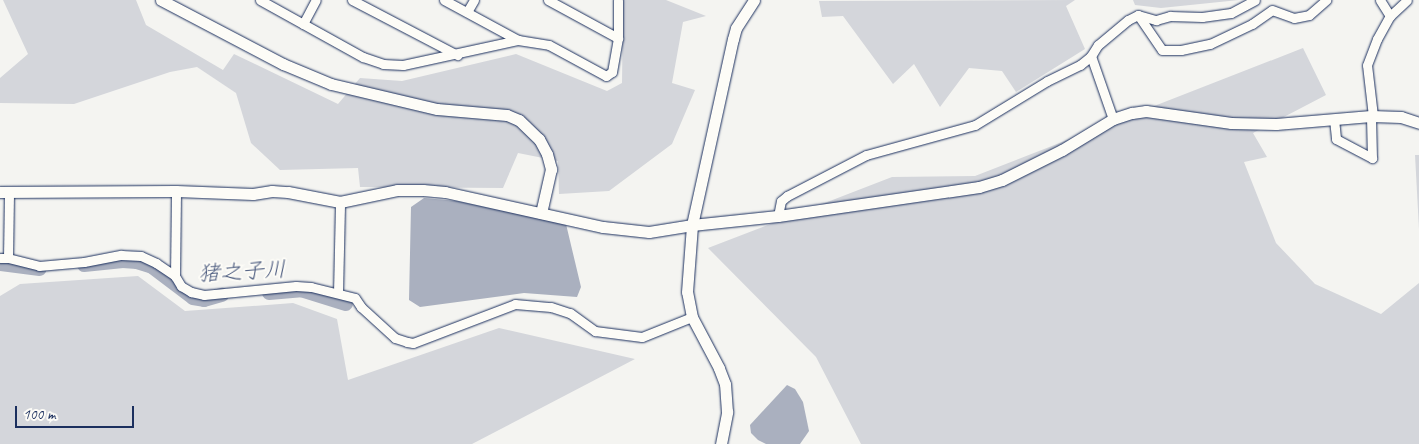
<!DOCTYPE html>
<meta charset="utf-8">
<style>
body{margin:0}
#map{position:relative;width:1419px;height:444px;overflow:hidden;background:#f4f4f1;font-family:Caveat,"Klee One",sans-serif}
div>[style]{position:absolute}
.green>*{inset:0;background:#d4d6db}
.water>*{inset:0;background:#aab0bf}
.river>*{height:14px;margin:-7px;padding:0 7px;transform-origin:7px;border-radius:7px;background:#aab0bf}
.roads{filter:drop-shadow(0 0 1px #1b2f5e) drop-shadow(0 0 1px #1b2f5e)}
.minor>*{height:9px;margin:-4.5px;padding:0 4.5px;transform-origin:4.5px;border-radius:4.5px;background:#fdfcf7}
.tertiary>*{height:11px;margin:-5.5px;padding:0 5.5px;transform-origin:5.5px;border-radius:5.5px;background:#fdfcf7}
span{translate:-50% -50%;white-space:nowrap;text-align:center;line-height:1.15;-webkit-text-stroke:4px #fdfcf7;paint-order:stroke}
.water-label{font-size:22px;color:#46567b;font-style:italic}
.scale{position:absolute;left:15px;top:406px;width:119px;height:22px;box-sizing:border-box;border:2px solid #1b2f5e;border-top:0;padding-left:6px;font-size:15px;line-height:18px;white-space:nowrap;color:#1b2f5e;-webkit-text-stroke:4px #fdfcf7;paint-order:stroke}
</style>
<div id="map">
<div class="green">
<div style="clip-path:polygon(0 0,136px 0,146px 25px,223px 70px,234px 54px,338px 104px,360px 78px,402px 81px,516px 54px,607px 91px,622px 83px,623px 0,666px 0,706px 16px,683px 22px,672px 83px,695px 90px,672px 144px,609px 191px,559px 194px,558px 161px,518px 153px,503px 188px,360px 187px,358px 168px,280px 170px,251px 143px,236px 93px,197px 67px,170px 72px,74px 104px,0 103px,0 78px,28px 54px,3px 0)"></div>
<div style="clip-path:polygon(1075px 0,1066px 6px,1085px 49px,1016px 92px,1002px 71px,969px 68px,940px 107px,914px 64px,893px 84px,843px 16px,822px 17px,819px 1px)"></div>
<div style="clip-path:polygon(1133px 0,1239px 0,1161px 8px,1135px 5px)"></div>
<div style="clip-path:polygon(1303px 48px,1326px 95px,1253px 133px,1267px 157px,1244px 162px,1276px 243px,1315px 284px,1381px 314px,1419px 283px,1419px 444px,861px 444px,816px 357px,708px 248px,892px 177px,975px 176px)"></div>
<div style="clip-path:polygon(1415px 155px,1419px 155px,1419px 229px)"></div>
<div style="clip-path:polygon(138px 276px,185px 311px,293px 303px,337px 319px,348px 380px,499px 328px,635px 359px,472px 444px,0 444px,0 296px,20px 284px)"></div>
</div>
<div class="water">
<div style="clip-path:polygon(424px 198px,457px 201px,566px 224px,581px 287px,577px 297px,524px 293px,420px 307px,409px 300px,411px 207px)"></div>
<div style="clip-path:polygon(787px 385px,795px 389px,803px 402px,809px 431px,800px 444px,766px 444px,758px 440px,751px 433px,750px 425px)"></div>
</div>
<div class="river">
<div style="left:0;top:264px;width:40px;rotate:7.1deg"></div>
<div style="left:84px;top:265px;width:39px;rotate:-6deg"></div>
<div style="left:123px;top:261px;width:14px;rotate:4deg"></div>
<div style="left:137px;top:262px;width:16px;rotate:18deg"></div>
<div style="left:152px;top:267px;width:51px;rotate:37.1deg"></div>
<div style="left:193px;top:298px;width:11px;rotate:10deg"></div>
<div style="left:204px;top:300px;width:19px;rotate:-16deg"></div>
<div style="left:269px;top:293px;width:32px;rotate:-5deg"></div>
<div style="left:301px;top:290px;width:47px;rotate:17.3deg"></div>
</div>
<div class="roads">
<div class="minor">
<div style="left:260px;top:0;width:118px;rotate:29deg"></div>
<div style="left:363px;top:57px;width:21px;rotate:19deg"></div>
<div style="left:383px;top:64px;width:20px;rotate:3deg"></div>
<div style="left:403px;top:65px;width:118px;rotate:-12.3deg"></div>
<div style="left:352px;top:0;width:119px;rotate:27.6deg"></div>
<div style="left:444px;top:0;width:84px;rotate:28.4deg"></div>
<div style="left:518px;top:40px;width:31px;rotate:9deg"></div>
<div style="left:549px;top:45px;width:65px;rotate:28.5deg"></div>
<div style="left:606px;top:76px;width:7px;rotate:-34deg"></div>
<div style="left:612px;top:72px;width:35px;rotate:-80deg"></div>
<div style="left:618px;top:38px;width:38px;rotate:-90deg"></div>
<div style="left:548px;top:0;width:80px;rotate:28.5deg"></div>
<div style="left:1380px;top:0;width:19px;rotate:58deg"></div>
<div style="left:467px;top:12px;width:14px;rotate:-60deg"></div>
<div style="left:1138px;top:15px;width:19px;rotate:16deg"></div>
<div style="left:1156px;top:20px;width:15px;rotate:-16deg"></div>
<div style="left:1170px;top:16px;width:32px;rotate:2deg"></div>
<div style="left:1202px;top:17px;width:29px;rotate:-8deg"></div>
<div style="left:1231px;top:13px;width:27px;rotate:-28deg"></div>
<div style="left:303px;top:24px;width:27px;rotate:-62deg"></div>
<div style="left:1091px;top:56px;width:67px;rotate:70.8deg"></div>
<div style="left:1373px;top:116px;width:51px;rotate:-96.7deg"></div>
<div style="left:1367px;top:65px;width:28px;rotate:-69deg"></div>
<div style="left:1377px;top:39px;width:26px;rotate:-61deg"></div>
<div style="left:1390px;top:16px;width:23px;rotate:-43deg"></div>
<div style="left:1334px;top:119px;width:20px;rotate:84deg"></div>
<div style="left:1336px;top:139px;width:41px;rotate:27.8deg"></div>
<div style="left:1372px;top:158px;width:42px;rotate:-91.4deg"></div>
<div style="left:778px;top:216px;width:15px;rotate:-79deg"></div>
<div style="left:781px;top:201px;width:8px;rotate:-40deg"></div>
<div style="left:787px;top:196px;width:89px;rotate:-27.4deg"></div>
<div style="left:866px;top:155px;width:113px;rotate:-15.4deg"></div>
<div style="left:975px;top:125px;width:84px;rotate:-31.4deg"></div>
<div style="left:1047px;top:81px;width:37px;rotate:-26deg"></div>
<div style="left:1080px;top:65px;width:14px;rotate:-39deg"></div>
<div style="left:1091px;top:56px;width:13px;rotate:-58deg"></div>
<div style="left:1098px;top:45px;width:39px;rotate:-40deg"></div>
<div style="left:1128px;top:20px;width:11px;rotate:-27deg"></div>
<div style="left:1138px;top:15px;width:42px;rotate:55.6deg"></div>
<div style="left:1162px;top:50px;width:19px"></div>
<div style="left:1181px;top:50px;width:30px;rotate:-12deg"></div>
<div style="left:1210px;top:44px;width:47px;rotate:-25.5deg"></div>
<div style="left:1252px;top:24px;width:24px;rotate:-35deg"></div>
<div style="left:1272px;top:10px;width:23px;rotate:20deg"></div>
<div style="left:1294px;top:18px;width:15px;rotate:-11deg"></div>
<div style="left:1309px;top:15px;width:23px;rotate:-41deg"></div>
<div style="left:0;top:258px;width:8px"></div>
<div style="left:8px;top:258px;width:32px;rotate:14deg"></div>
<div style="left:39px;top:266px;width:45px;rotate:-5.1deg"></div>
<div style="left:84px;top:262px;width:38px;rotate:-11deg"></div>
<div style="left:121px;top:255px;width:20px;rotate:3deg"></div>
<div style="left:141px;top:256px;width:17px;rotate:25deg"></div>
<div style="left:156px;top:263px;width:23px;rotate:34deg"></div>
<div style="left:175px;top:276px;width:12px;rotate:59deg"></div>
<div style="left:181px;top:286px;width:12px;rotate:31deg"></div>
<div style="left:191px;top:292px;width:13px;rotate:13deg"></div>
<div style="left:204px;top:295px;width:92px;rotate:-5.6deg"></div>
<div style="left:296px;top:286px;width:15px;rotate:4deg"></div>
<div style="left:311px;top:287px;width:45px;rotate:14deg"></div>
<div style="left:355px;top:298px;width:11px;rotate:56deg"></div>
<div style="left:361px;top:307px;width:46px;rotate:42.4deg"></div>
<div style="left:395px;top:338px;width:13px;rotate:18deg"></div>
<div style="left:407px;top:342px;width:6px;rotate:9deg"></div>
<div style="left:413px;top:343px;width:109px;rotate:-20.9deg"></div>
<div style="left:515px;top:304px;width:36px;rotate:5deg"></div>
<div style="left:551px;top:307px;width:20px;rotate:18deg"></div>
<div style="left:570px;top:313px;width:31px;rotate:36deg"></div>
<div style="left:595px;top:331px;width:47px;rotate:7.3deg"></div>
<div style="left:642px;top:337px;width:54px;rotate:-21.8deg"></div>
<div style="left:8px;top:258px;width:66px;rotate:-89.1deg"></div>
<div style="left:175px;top:276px;width:85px;rotate:-89.3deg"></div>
<div style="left:338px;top:293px;width:91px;rotate:-88.7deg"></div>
</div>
<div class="tertiary">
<div style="left:161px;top:0;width:138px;rotate:27.7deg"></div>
<div style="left:283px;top:64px;width:52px;rotate:22.6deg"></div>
<div style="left:331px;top:84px;width:109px;rotate:13.3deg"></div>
<div style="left:437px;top:109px;width:70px;rotate:4.9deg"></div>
<div style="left:507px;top:115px;width:13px;rotate:23deg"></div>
<div style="left:519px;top:120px;width:28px;rotate:44deg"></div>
<div style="left:539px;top:139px;width:17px;rotate:62deg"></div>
<div style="left:547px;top:154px;width:16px;rotate:75deg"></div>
<div style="left:551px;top:169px;width:45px;rotate:102.8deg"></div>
<div style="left:0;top:192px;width:176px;rotate:-0.3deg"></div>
<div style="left:176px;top:191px;width:77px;rotate:2.2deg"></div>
<div style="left:253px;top:194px;width:19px;rotate:-9deg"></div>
<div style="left:272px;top:191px;width:16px;rotate:4deg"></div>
<div style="left:288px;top:192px;width:53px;rotate:10.9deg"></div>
<div style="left:340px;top:202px;width:58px;rotate:-11.9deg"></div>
<div style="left:397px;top:190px;width:26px"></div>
<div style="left:423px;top:190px;width:22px;rotate:5deg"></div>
<div style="left:445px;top:192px;width:162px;rotate:12.5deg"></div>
<div style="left:603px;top:227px;width:46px;rotate:6.2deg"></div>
<div style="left:649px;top:232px;width:44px;rotate:-9.2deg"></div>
<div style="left:692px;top:225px;width:86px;rotate:-6deg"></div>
<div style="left:778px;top:216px;width:203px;rotate:-8.2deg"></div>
<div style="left:979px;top:187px;width:24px;rotate:-17deg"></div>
<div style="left:1002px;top:180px;width:67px;rotate:-26.6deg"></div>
<div style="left:1062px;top:150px;width:60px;rotate:-31.3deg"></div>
<div style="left:1113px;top:119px;width:20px;rotate:-18deg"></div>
<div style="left:1132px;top:113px;width:14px;rotate:-8deg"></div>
<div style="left:1146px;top:111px;width:86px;rotate:8deg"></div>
<div style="left:1231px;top:123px;width:45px;rotate:1.3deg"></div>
<div style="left:1276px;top:124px;width:95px;rotate:-4.8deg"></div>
<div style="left:1371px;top:116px;width:30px;rotate:2deg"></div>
<div style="left:1401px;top:117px;width:19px;rotate:18deg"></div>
<div style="left:721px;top:444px;width:33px;rotate:-79deg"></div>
<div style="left:727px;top:412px;width:28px;rotate:-94deg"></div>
<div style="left:725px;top:384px;width:17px;rotate:-111deg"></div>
<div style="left:719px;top:368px;width:58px;rotate:-117.9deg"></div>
<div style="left:692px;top:317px;width:25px;rotate:-101deg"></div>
<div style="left:687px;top:292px;width:67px;rotate:-85.7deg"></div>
<div style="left:692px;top:225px;width:190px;rotate:-77.6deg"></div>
<div style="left:733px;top:39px;width:11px;rotate:-75deg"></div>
<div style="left:736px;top:28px;width:33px;rotate:-57deg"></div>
</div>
</div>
<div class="water-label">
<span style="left:242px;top:272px;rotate:-3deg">猪之子川</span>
</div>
<div class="scale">100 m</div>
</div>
